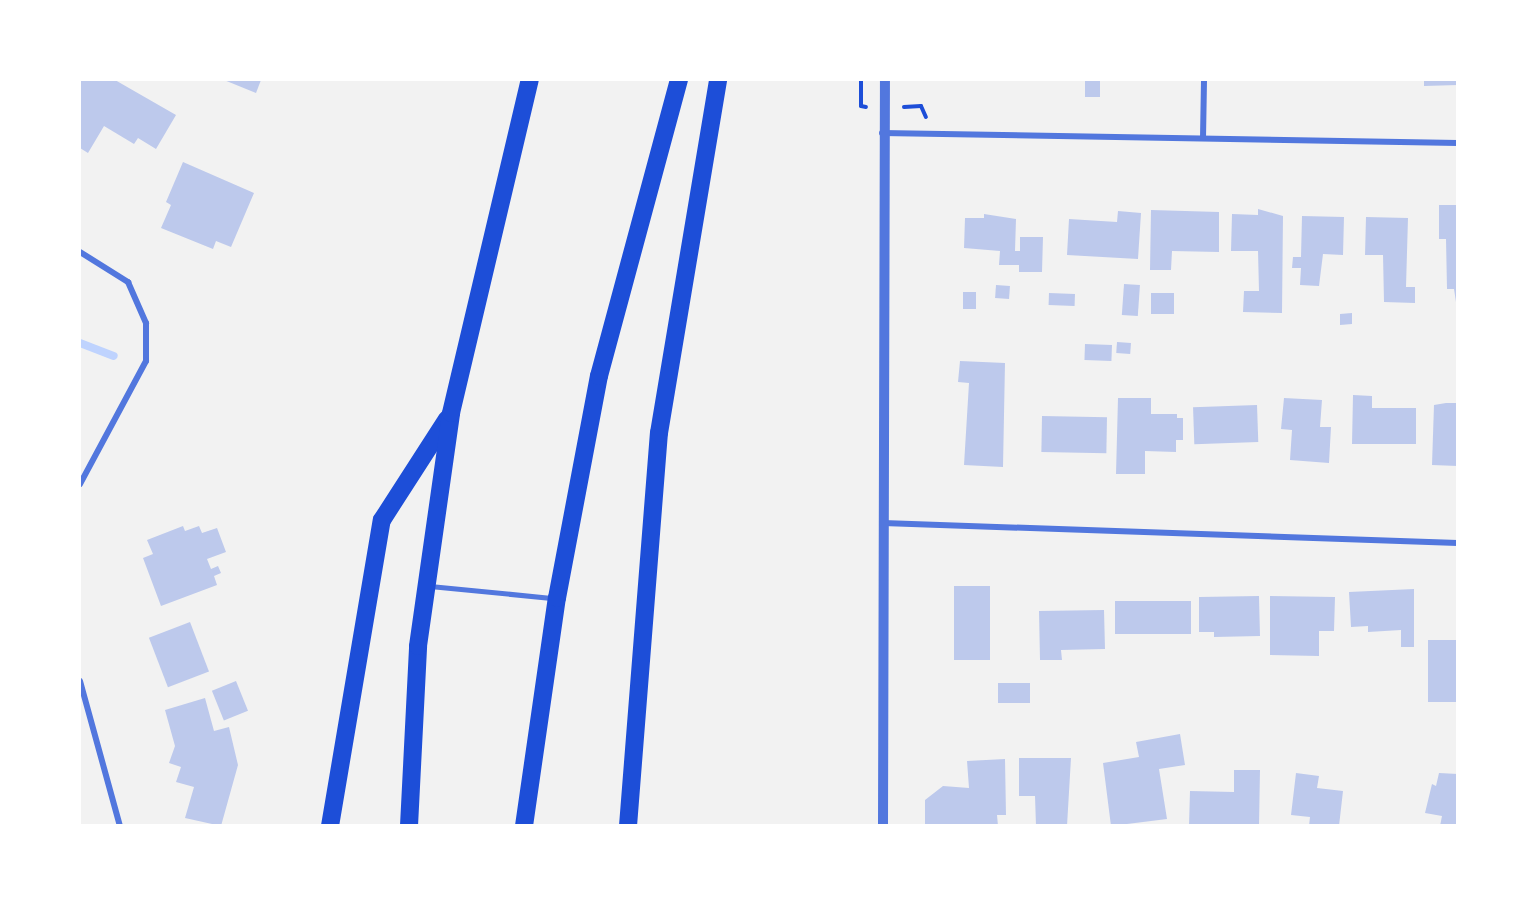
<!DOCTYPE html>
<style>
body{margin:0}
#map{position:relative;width:1537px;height:905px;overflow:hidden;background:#f2f2f2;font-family:Inter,sans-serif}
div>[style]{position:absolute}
.stream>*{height:8px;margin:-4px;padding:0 4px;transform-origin:4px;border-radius:4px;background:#bfd3fe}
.building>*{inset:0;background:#bdc9ec;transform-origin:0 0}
.path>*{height:4px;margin:-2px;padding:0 2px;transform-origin:2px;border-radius:2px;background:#1d4ed8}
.service>*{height:4.5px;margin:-2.25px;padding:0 2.25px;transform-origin:2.25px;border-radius:2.25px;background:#5277de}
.minor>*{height:6px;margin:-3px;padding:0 3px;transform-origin:3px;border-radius:3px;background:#5277de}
.tertiary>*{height:10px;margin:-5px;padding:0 5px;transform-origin:5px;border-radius:5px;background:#5277de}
.motorway>*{height:18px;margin:-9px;padding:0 9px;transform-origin:9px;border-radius:9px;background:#1d4ed8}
span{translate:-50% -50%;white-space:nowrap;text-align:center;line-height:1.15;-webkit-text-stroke:4.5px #fff;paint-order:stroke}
.frame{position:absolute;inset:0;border:81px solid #fff;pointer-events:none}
</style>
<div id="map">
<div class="stream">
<div style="left:80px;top:343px;width:36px;rotate:21deg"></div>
</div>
<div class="building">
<div style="clip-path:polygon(80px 80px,115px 80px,176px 115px,156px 149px,138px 138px,134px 144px,104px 126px,88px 153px,80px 148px)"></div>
<div style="clip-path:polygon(224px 80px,261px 80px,256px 93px)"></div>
<div style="left:1085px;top:80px;width:15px;height:17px"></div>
<div style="clip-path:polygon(1424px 80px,1458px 80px,1458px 85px,1424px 86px)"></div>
<div style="clip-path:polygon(183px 162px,254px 193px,231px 247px,216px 241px,213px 249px,161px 228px,171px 205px,166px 202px)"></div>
<div style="clip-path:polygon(1439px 205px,1458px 205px,1458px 315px,1454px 289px,1447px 289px,1446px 239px,1439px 239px)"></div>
<div style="clip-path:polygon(1258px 209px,1283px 216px,1282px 313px,1243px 312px,1244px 291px,1259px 291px,1258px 251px,1231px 251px,1232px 214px,1258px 215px)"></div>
<div style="clip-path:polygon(1151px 210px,1219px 212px,1219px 252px,1172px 251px,1171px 270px,1150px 270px)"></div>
<div style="clip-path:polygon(1118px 211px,1141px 213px,1138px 259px,1067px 255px,1069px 219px,1117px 222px)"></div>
<div style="clip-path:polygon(984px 214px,1016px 219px,1015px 251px,1020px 251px,1020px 237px,1043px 237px,1042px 272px,1019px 272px,1019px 265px,999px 265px,1000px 251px,964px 248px,965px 218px,984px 218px)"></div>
<div style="clip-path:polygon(1302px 216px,1344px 217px,1343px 255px,1323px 254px,1319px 286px,1300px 285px,1301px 268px,1292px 268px,1293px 257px,1301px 257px)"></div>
<div style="clip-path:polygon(1366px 217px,1408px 218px,1406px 287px,1415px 287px,1415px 303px,1384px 302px,1383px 255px,1365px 255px)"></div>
<div style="left:1124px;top:284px;width:16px;height:31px;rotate:4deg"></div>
<div style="left:996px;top:285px;width:14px;height:13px;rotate:4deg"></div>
<div style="left:963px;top:292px;width:13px;height:17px"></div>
<div style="left:1049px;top:293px;width:26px;height:12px;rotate:2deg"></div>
<div style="left:1151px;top:293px;width:23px;height:21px"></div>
<div style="clip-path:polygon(1352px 313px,1352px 324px,1340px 325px,1340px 314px)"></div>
<div style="left:1117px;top:342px;width:14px;height:11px;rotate:4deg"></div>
<div style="left:1085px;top:344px;width:27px;height:16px;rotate:2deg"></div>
<div style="clip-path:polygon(960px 361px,1005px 363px,1003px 467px,964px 465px,969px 383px,958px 382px)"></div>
<div style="clip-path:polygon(1353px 395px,1372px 396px,1372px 408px,1416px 408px,1416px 444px,1352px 444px)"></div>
<div style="clip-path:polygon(1118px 398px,1151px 398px,1151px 414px,1177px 414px,1177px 418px,1183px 418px,1183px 440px,1176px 440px,1176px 452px,1145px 451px,1145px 474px,1116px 474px)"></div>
<div style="clip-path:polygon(1284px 398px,1322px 400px,1320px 427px,1331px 427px,1329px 463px,1290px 460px,1292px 430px,1281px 429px)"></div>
<div style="clip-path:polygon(1446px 403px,1458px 403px,1458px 466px,1432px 465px,1434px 405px)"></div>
<div style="left:1257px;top:405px;width:37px;height:64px;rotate:88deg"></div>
<div style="left:1042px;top:416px;width:65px;height:36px;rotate:1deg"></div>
<div style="clip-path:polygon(183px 526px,185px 531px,199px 526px,202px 533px,217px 528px,226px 552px,207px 559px,211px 569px,218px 566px,221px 573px,214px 576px,217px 585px,161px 606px,143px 558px,153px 554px,147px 540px)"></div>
<div style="left:954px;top:586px;width:36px;height:74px"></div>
<div style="clip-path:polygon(1414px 589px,1414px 647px,1401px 647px,1401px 630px,1368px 632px,1368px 626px,1351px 627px,1349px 592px)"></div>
<div style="clip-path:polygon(1259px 596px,1260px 636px,1214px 637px,1214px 632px,1199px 632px,1199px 597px)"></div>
<div style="clip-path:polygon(1270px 596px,1335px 597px,1334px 631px,1319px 631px,1319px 656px,1270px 655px)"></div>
<div style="left:1115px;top:601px;width:76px;height:33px"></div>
<div style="clip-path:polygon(1104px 610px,1105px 649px,1061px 650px,1062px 660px,1040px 660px,1039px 611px)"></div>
<div style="left:190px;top:622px;width:53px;height:44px;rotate:69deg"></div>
<div style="left:1428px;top:640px;width:29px;height:62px"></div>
<div style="left:236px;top:681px;width:32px;height:26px;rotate:68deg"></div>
<div style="left:1030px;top:683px;width:20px;height:32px;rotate:90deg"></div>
<div style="clip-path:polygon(205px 698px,214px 731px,229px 727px,238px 765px,221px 826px,185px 818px,194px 787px,176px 782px,181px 767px,169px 763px,175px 746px,165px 710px)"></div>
<div style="clip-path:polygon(1180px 734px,1185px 765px,1159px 769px,1167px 819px,1111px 826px,1103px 763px,1139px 757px,1136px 742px)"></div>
<div style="clip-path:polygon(1019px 758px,1071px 758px,1067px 826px,1036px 826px,1035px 796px,1019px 796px)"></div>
<div style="clip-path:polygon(1005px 759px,1006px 815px,997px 815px,998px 826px,925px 826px,925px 800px,943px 786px,969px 788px,967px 761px)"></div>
<div style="clip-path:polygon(1234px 770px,1260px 770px,1259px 826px,1189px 826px,1190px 791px,1234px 792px)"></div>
<div style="clip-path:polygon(1296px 773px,1319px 776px,1317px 788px,1343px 791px,1339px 826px,1309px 826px,1310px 817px,1291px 815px)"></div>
<div style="clip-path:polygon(1439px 773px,1458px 774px,1458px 826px,1440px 826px,1442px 816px,1425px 813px,1432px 784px,1436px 786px)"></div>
</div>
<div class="path">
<div style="left:861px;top:80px;width:26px;rotate:90deg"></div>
<div style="left:861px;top:106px;width:5px;rotate:11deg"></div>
<div style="left:904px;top:107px;width:17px;rotate:-3deg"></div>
<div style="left:921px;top:106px;width:12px;rotate:66deg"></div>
</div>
<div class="service">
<div style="left:430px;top:586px;width:124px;rotate:5.6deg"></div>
</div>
<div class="minor">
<div style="left:882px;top:133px;width:576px;rotate:0.99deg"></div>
<div style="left:1203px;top:138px;width:58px;rotate:-89deg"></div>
<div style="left:80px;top:252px;width:57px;rotate:32deg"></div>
<div style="left:128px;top:282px;width:45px;rotate:66.3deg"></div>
<div style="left:146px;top:323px;width:38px;rotate:90deg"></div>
<div style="left:146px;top:361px;width:140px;rotate:118.2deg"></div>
<div style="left:883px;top:523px;width:575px;rotate:1.99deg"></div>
<div style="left:80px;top:681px;width:150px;rotate:74.6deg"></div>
</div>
<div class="tertiary">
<div style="left:883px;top:826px;width:746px;rotate:-89.85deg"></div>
</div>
<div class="motorway">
<div style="left:330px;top:826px;width:310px;rotate:-80.4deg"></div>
<div style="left:382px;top:520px;width:120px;rotate:-57.2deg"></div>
<div style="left:409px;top:826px;width:180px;rotate:-87.1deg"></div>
<div style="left:418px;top:646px;width:235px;rotate:-81.9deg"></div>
<div style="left:451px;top:413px;width:342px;rotate:-76.7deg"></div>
<div style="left:524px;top:826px;width:230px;rotate:-81.8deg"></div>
<div style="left:557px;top:598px;width:226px;rotate:-79.3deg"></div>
<div style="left:599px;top:376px;width:307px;rotate:-74.9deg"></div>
<div style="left:628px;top:826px;width:394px;rotate:-85.5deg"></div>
<div style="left:659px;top:433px;width:358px;rotate:-80.5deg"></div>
</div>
<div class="frame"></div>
</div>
